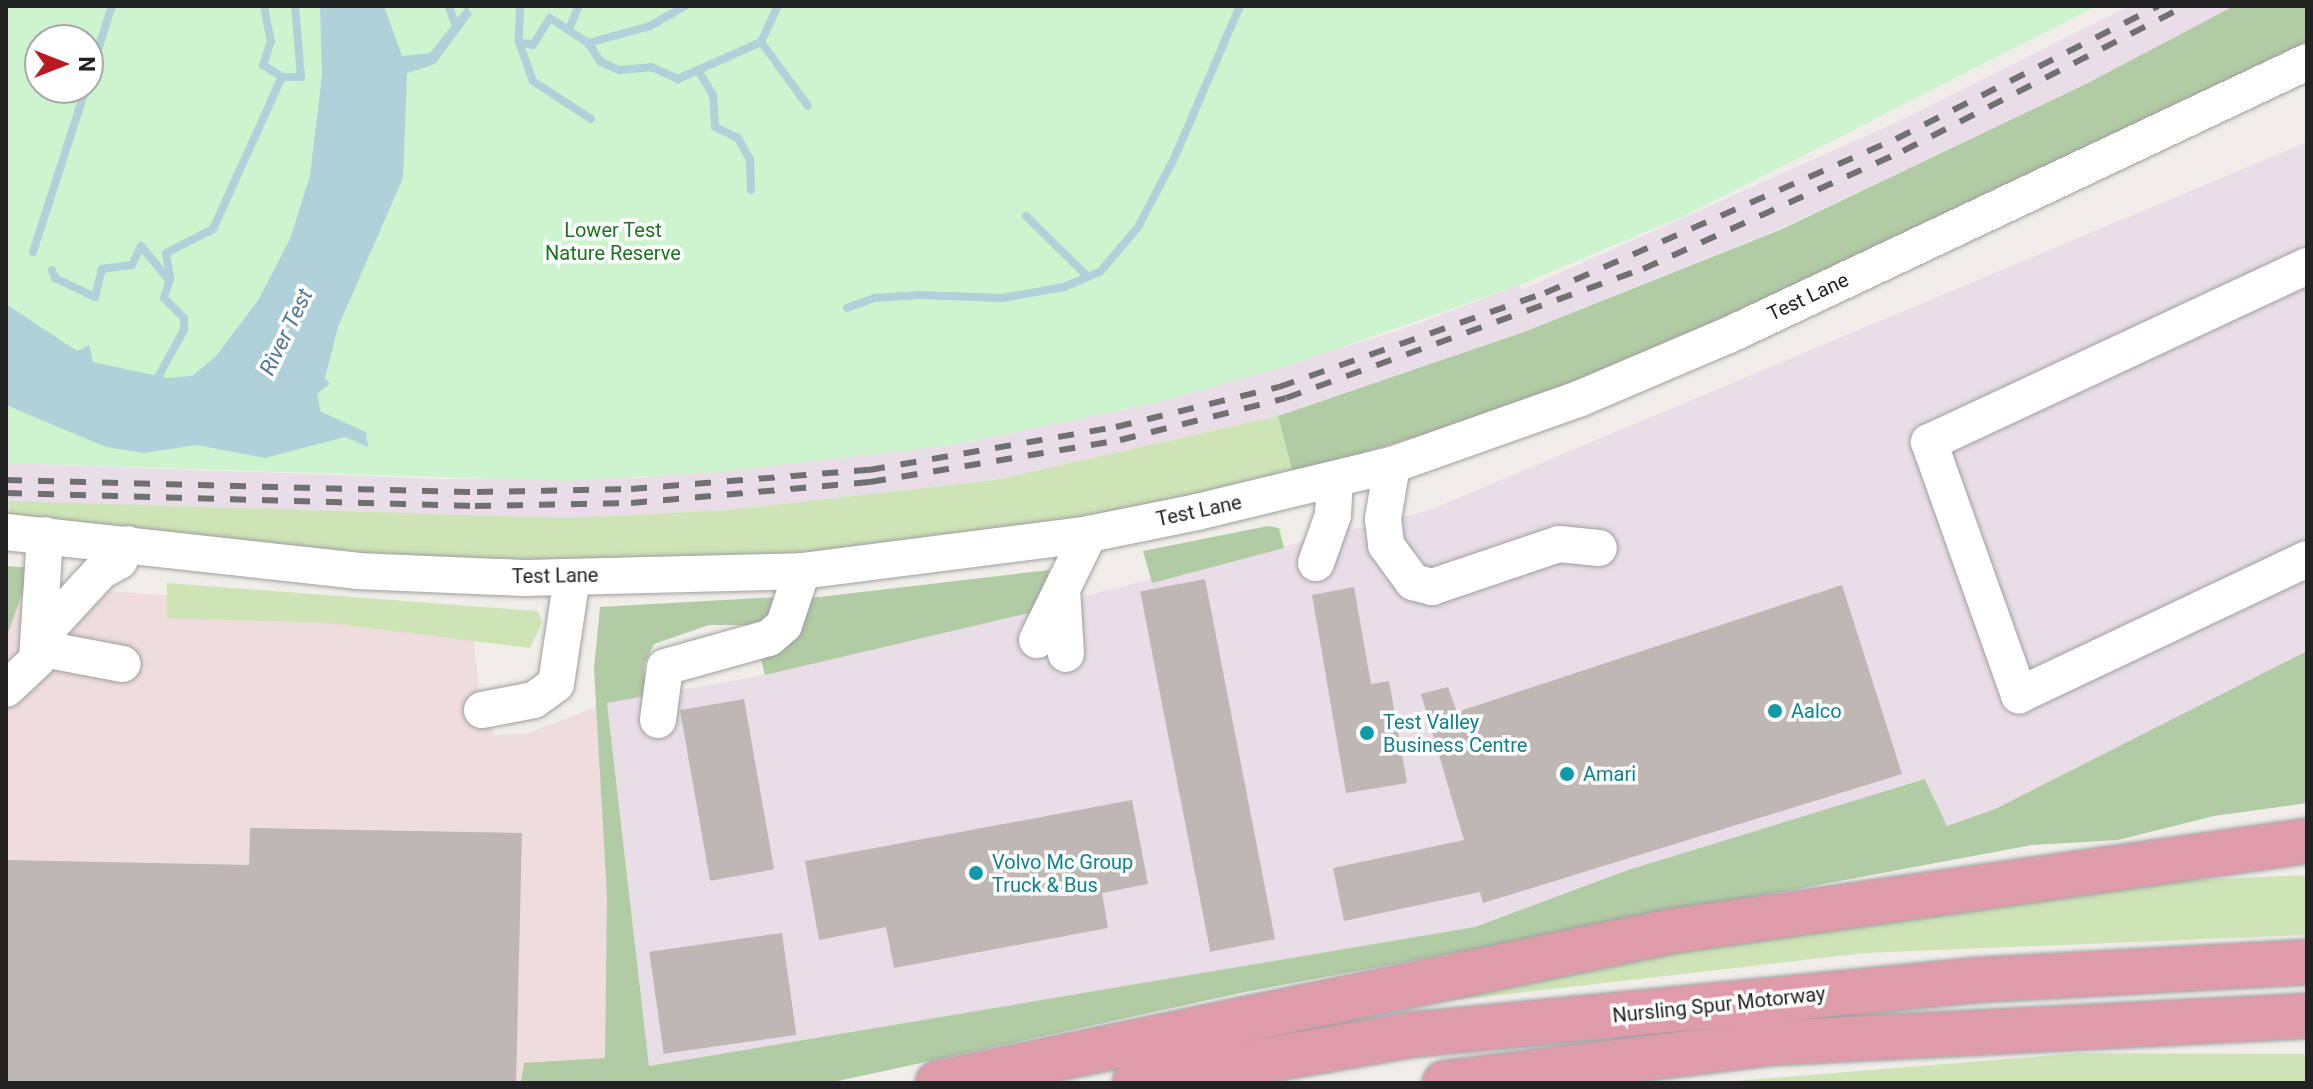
<!DOCTYPE html>
<style>
body{margin:0}
#map{position:relative;width:2313px;height:1089px;overflow:hidden;background:#f1eeea;font-family:Roboto,sans-serif}
div>[style]{position:absolute}
.commercial>*{inset:0;background:#efdcdc}
.industrial>*{inset:0;background:#e9dde7}
.grass>*{inset:0;background:#cee4b7}
.forest>*{inset:0;background:#b1cba4}
.park>*{inset:0;background:#cdf4cf}
.water>*{inset:0;background:#b0d1d9}
.stream>*{height:8px;margin:-4px;padding:0 4px;transform-origin:4px;border-radius:4px;background:#b0d1d9}
.building>*{inset:0;background:#beb7b3;transform-origin:0 0}
.roads{filter:drop-shadow(0 0 2px #9f9f9f) drop-shadow(0 0 2px #9f9f9f)}
.minor>*{height:36px;margin:-18px;padding:0 18px;transform-origin:18px;border-radius:18px;background:#fff}
.highway>*{height:44px;margin:-22px;padding:0 22px;transform-origin:22px;border-radius:22px;background:#de9caa}
.rail>*{height:6px;margin-top:-3px;transform-origin:0;background:repeating-linear-gradient(90deg,#707070 0 16px,transparent 0 32px)}
.dots>*{width:22px;height:22px;translate:-50% -50%;box-sizing:border-box;border:4px solid #fff;border-radius:50%}
span{translate:-50% -50%;white-space:nowrap;text-align:center;line-height:1.15;-webkit-text-stroke:7px #fff;paint-order:stroke}
.park-label{font-size:20px;color:#1a751e}
.street-label{font-size:20px;color:#222}
.culture-label{font-size:20px;color:#0d838f}
.left{translate:0 -50%;text-align:left}
.water-label{font-size:22px;color:#527798;font-style:italic}
.frame{position:absolute;inset:0;border:8px solid #222;pointer-events:none}
.north{position:absolute;left:24px;top:24px;width:80px;height:80px;box-sizing:border-box;background:#fff;border:2px solid #a7a7a7;border-radius:50%;rotate:90deg;font-size:22px;font-weight:700;line-height:32px;text-align:center;color:#222}
.north::after{content:'';display:block;margin:auto;width:28px;height:36px;background:#ba191f;clip-path:polygon(50% 0,100% 100%,50% 72%,0 100%)}
</style>
<div id="map">
<div class="commercial">
<div style="clip-path:polygon(6px 583px,471px 619px,482px 713px,495px 735px,526px 734px,607px 703px,650px 1083px,6px 1083px)"></div>
</div>
<div class="industrial">
<div style="clip-path:polygon(2130px 6px,2234px 6px,2086px 84px,1780px 229px,1524px 332px,1278px 416px,995px 480px,729px 510px,567px 518px,6px 510px,6px 463px,444px 479px,640px 478px,952px 445px,1151px 404px,1401px 330px,1519px 285px,1522px 290px,1897px 122px)"></div>
<div style="clip-path:polygon(2307px 142px,2307px 651px,1995px 809px,1947px 826px,1926px 779px,1628px 870px,1475px 927px,649px 1066px,607px 703px,765px 675px,1427px 511px)"></div>
</div>
<div class="grass">
<div style="clip-path:polygon(1278px 416px,1293px 474px,1060px 531px,670px 565px,394px 556px,9px 517px,9px 501px,567px 518px,729px 510px,995px 480px)"></div>
<div style="clip-path:polygon(167px 583px,538px 611px,542px 623px,530px 648px,330px 623px,167px 618px)"></div>
<div style="clip-path:polygon(2307px 875px,2307px 935px,1865px 953px,1422px 1004px,1555px 969px,2151px 882px)"></div>
<div style="clip-path:polygon(2081px 1053px,2307px 1054px,2307px 1083px,1710px 1083px)"></div>
</div>
<div class="forest">
<div style="clip-path:polygon(2234px 6px,2307px 6px,2307px 45px,1562px 393px,1293px 474px,1278px 416px,1524px 332px,1780px 230px,2086px 84px)"></div>
<div style="clip-path:polygon(1268px 526px,1279px 528px,1284px 548px,1152px 583px,1143px 551px)"></div>
<div style="clip-path:polygon(6px 566px,31px 568px,6px 639px)"></div>
<div style="clip-path:polygon(1049px 570px,1041px 610px,765px 675px,759px 651px,802px 599px)"></div>
<div style="clip-path:polygon(779px 597px,775px 617px,762px 625px,709px 625px,654px 644px,644px 665px,646px 696px,607px 703px,649px 1066px,1475px 927px,1628px 870px,1925px 779px,1947px 826px,1995px 809px,2307px 651px,2307px 803px,2214px 816px,2118px 840px,2032px 845px,1245px 992px,829px 1083px,521px 1083px,524px 1063px,605px 1058px,607px 896px,594px 669px,600px 607px)"></div>
</div>
<div class="park">
<div style="clip-path:polygon(evenodd,6px 6px,2097px 6px,1686px 215px,1519px 285px,1291px 365px,1151px 404px,952px 445px,722px 472px,567px 481px,6px 463px,6px 6px,40px 40px,88px 40px,88px 88px,40px 88px,40px 40px)"></div>
</div>
<div class="water">
<div style="clip-path:polygon(320px 6px,384px 6px,402px 56px,430px 53px,467px 6px,472px 14px,435px 64px,407px 73px,403px 178px,338px 327px,325px 378px,330px 384px,317px 394px,321px 412px,366px 432px,368px 447px,345px 437px,265px 458px,196px 445px,144px 453px,106px 447px,6px 405px,6px 304px,77px 351px,89px 345px,93px 362px,167px 378px,192px 376px,216px 356px,259px 299px,290px 239px,310px 176px,322px 75px)"></div>
</div>
<div class="stream">
<div style="left:264px;top:6px;width:36px;rotate:79deg"></div>
<div style="left:271px;top:41px;width:25px;rotate:108deg"></div>
<div style="left:263px;top:65px;width:22px;rotate:32deg"></div>
<div style="left:449px;top:6px;width:16px;rotate:72deg"></div>
<div style="left:520px;top:6px;width:36px;rotate:92deg"></div>
<div style="left:519px;top:42px;width:14px;rotate:12deg"></div>
<div style="left:533px;top:45px;width:32px;rotate:-58deg"></div>
<div style="left:550px;top:18px;width:45px;rotate:33.3deg"></div>
<div style="left:588px;top:43px;width:23px;rotate:56deg"></div>
<div style="left:601px;top:62px;width:20px;rotate:24deg"></div>
<div style="left:619px;top:70px;width:32px;rotate:-5deg"></div>
<div style="left:651px;top:67px;width:30px;rotate:24deg"></div>
<div style="left:678px;top:79px;width:91px;rotate:-24deg"></div>
<div style="left:761px;top:42px;width:40px;rotate:-65deg"></div>
<div style="left:569px;top:29px;width:25px;rotate:-67deg"></div>
<div style="left:519px;top:42px;width:41px;rotate:70.3deg"></div>
<div style="left:533px;top:81px;width:69px;rotate:33.2deg"></div>
<div style="left:761px;top:42px;width:79px;rotate:53.7deg"></div>
<div style="left:588px;top:43px;width:64px;rotate:-15.3deg"></div>
<div style="left:650px;top:26px;width:40px;rotate:-29.7deg"></div>
<div style="left:698px;top:70px;width:29px;rotate:59deg"></div>
<div style="left:713px;top:95px;width:32px;rotate:86deg"></div>
<div style="left:715px;top:127px;width:25px;rotate:26deg"></div>
<div style="left:738px;top:138px;width:25px;rotate:61deg"></div>
<div style="left:750px;top:160px;width:30px;rotate:88deg"></div>
<div style="left:88px;top:81px;width:79px;rotate:-72.3deg"></div>
<div style="left:1026px;top:216px;width:87px;rotate:44.5deg"></div>
<div style="left:33px;top:252px;width:172px;rotate:-72.1deg"></div>
<div style="left:52px;top:270px;width:9px;rotate:69deg"></div>
<div style="left:55px;top:278px;width:44px;rotate:25.4deg"></div>
<div style="left:95px;top:297px;width:29px;rotate:-76deg"></div>
<div style="left:102px;top:269px;width:30px;rotate:-8deg"></div>
<div style="left:132px;top:265px;width:21px;rotate:-65deg"></div>
<div style="left:141px;top:246px;width:44px;rotate:50.5deg"></div>
<div style="left:847px;top:308px;width:29px;rotate:-20deg"></div>
<div style="left:874px;top:298px;width:46px;rotate:-3.7deg"></div>
<div style="left:920px;top:295px;width:82px;rotate:2.1deg"></div>
<div style="left:1002px;top:298px;width:63px;rotate:-10.1deg"></div>
<div style="left:1064px;top:287px;width:39px;rotate:-23deg"></div>
<div style="left:1100px;top:272px;width:59px;rotate:-49.8deg"></div>
<div style="left:1138px;top:227px;width:77px;rotate:-62.1deg"></div>
<div style="left:1174px;top:159px;width:167px;rotate:-66.7deg"></div>
<div style="left:158px;top:377px;width:54px;rotate:-61deg"></div>
<div style="left:184px;top:330px;width:12px;rotate:-90deg"></div>
<div style="left:184px;top:318px;width:28px;rotate:-135deg"></div>
<div style="left:164px;top:298px;width:21px;rotate:-73deg"></div>
<div style="left:170px;top:278px;width:25px;rotate:-99deg"></div>
<div style="left:166px;top:253px;width:53px;rotate:-27.1deg"></div>
<div style="left:213px;top:229px;width:167px;rotate:-65.6deg"></div>
<div style="left:282px;top:77px;width:19px"></div>
<div style="left:301px;top:77px;width:71px;rotate:-94.8deg"></div>
</div>
<div class="building">
<div style="left:1205px;top:579px;width:367px;height:66px;rotate:79deg"></div>
<div style="clip-path:polygon(1842px 585px,1902px 774px,1483px 903px,1480px 892px,1344px 921px,1333px 868px,1464px 840px,1421px 694px,1448px 687px,1457px 712px)"></div>
<div style="clip-path:polygon(1354px 587px,1371px 684px,1389px 681px,1407px 783px,1346px 793px,1312px 595px)"></div>
<div style="left:744px;top:699px;width:173px;height:65px;rotate:80deg"></div>
<div style="clip-path:polygon(1132px 800px,1148px 884px,1102px 893px,1108px 928px,894px 968px,886px 927px,819px 940px,805px 861px)"></div>
<div style="clip-path:polygon(250px 828px,522px 833px,516px 1083px,6px 1083px,6px 860px,249px 865px)"></div>
<div style="left:782px;top:933px;width:103px;height:134px;rotate:82deg"></div>
</div>
<div class="roads">
<div class="minor">
<div style="left:2307px;top:266px;width:417px;rotate:155deg"></div>
<div style="left:1929px;top:442px;width:269px;rotate:70.4deg"></div>
<div style="left:2019px;top:695px;width:318px;rotate:-25.3deg"></div>
<div style="left:1392px;top:465px;width:55px;rotate:99.5deg"></div>
<div style="left:1383px;top:519px;width:26px;rotate:83deg"></div>
<div style="left:1386px;top:545px;width:46px;rotate:53.9deg"></div>
<div style="left:1413px;top:582px;width:20px;rotate:15deg"></div>
<div style="left:1432px;top:587px;width:134px;rotate:-18.7deg"></div>
<div style="left:1559px;top:544px;width:40px;rotate:5.7deg"></div>
<div style="left:6px;top:532px;width:353px;rotate:6.3deg"></div>
<div style="left:357px;top:571px;width:167px;rotate:2.4deg"></div>
<div style="left:524px;top:578px;width:278px;rotate:-1.4deg"></div>
<div style="left:802px;top:571px;width:289px;rotate:-7.3deg"></div>
<div style="left:1089px;top:534px;width:110px;rotate:-11.5deg"></div>
<div style="left:1197px;top:512px;width:201px;rotate:-13.6deg"></div>
<div style="left:1392px;top:465px;width:201px;rotate:-19.5deg"></div>
<div style="left:1581px;top:398px;width:161px;rotate:-23.1deg"></div>
<div style="left:1729px;top:335px;width:639px;rotate:-25.28deg"></div>
<div style="left:1316px;top:563px;width:51px;rotate:-70.5deg"></div>
<div style="left:1333px;top:515px;width:35px;rotate:-87deg"></div>
<div style="left:1062px;top:589px;width:65px;rotate:86.5deg"></div>
<div style="left:40px;top:637px;width:90px;rotate:-47.3deg"></div>
<div style="left:101px;top:571px;width:21px;rotate:-29deg"></div>
<div style="left:119px;top:561px;width:19px;rotate:-62deg"></div>
<div style="left:1037px;top:640px;width:118px;rotate:-63.9deg"></div>
<div style="left:38px;top:648px;width:86px;rotate:10.7deg"></div>
<div style="left:6px;top:689px;width:42px;rotate:-43.1deg"></div>
<div style="left:37px;top:660px;width:125px;rotate:-86.3deg"></div>
<div style="left:482px;top:710px;width:53px;rotate:-10.9deg"></div>
<div style="left:534px;top:700px;width:27px;rotate:-36deg"></div>
<div style="left:556px;top:684px;width:108px;rotate:-81.5deg"></div>
<div style="left:658px;top:720px;width:53px;rotate:-82.5deg"></div>
<div style="left:665px;top:667px;width:108px;rotate:-15.6deg"></div>
<div style="left:769px;top:638px;width:20px;rotate:-41deg"></div>
<div style="left:784px;top:625px;width:57px;rotate:-71.6deg"></div>
</div>
<div class="highway">
<div style="left:938px;top:1083px;width:750px;rotate:-11.7deg"></div>
<div style="left:1672px;top:931px;width:641px;rotate:-8.07deg"></div>
<div style="left:1135px;top:1083px;width:278px;rotate:-9.9deg"></div>
<div style="left:1409px;top:1035px;width:572px;rotate:-5.52deg"></div>
<div style="left:1978px;top:980px;width:329px;rotate:-3.1deg"></div>
<div style="left:1445px;top:1083px;width:327px;rotate:-7deg"></div>
<div style="left:1770px;top:1043px;width:538px;rotate:-2.88deg"></div>
</div>
</div>
<div class="rail">
<div style="left:6px;top:480px;width:471px;rotate:1.5deg"></div>
<div style="left:477px;top:492px;width:154px;rotate:-1.1deg"></div>
<div style="left:631px;top:489px;width:239px;rotate:-4.6deg"></div>
<div style="left:869px;top:470px;width:251px;rotate:-9.9deg"></div>
<div style="left:1116px;top:427px;width:168px;rotate:-13.8deg"></div>
<div style="left:1279px;top:387px;width:282px;rotate:-19.5deg"></div>
<div style="left:1545px;top:293px;width:383px;rotate:-23.7deg"></div>
<div style="left:1896px;top:139px;width:294px;rotate:-26.9deg"></div>
<div style="left:6px;top:493px;width:469px;rotate:1.6deg"></div>
<div style="left:475px;top:506px;width:156px;rotate:-1.1deg"></div>
<div style="left:631px;top:503px;width:240px;rotate:-5deg"></div>
<div style="left:870px;top:482px;width:254px;rotate:-9.5deg"></div>
<div style="left:1120px;top:440px;width:171px;rotate:-14.2deg"></div>
<div style="left:1286px;top:398px;width:380px;rotate:-19.9deg"></div>
<div style="left:1643px;top:269px;width:286px;rotate:-24.4deg"></div>
<div style="left:1903px;top:151px;width:317px;rotate:-27.2deg"></div>
</div>
<div class="dots">
<div style="left:1775px;top:711px;background:#0f9aa8"></div>
<div style="left:1367px;top:733px;background:#0f9aa8"></div>
<div style="left:1567px;top:774px;background:#0f9aa8"></div>
<div style="left:976px;top:873px;background:#0f9aa8"></div>
</div>
<div class="park-label">
<span style="left:613px;top:242px">Lower Test<br>Nature Reserve</span>
</div>
<div class="street-label">
<span style="left:1808px;top:297px;rotate:-25deg">Test Lane</span>
<span style="left:1199px;top:511px;rotate:-12deg">Test Lane</span>
<span style="left:555px;top:576px;rotate:-1deg">Test Lane</span>
<span style="left:1719px;top:1005px;rotate:-6deg">Nursling Spur Motorway</span>
</div>
<div class="culture-label">
<span class="left" style="left:1791px;top:711px">Aalco</span>
<span class="left" style="left:1383px;top:734px">Test Valley<br>Business Centre</span>
<span class="left" style="left:1583px;top:774px">Amari</span>
<span class="left" style="left:992px;top:874px">Volvo Mc Group<br>Truck &amp; Bus</span>
</div>
<div class="water-label">
<span style="left:286px;top:332px;rotate:-64deg">River Test</span>
</div>
<div class="frame"></div>
<div class="north">N</div>
</div>
